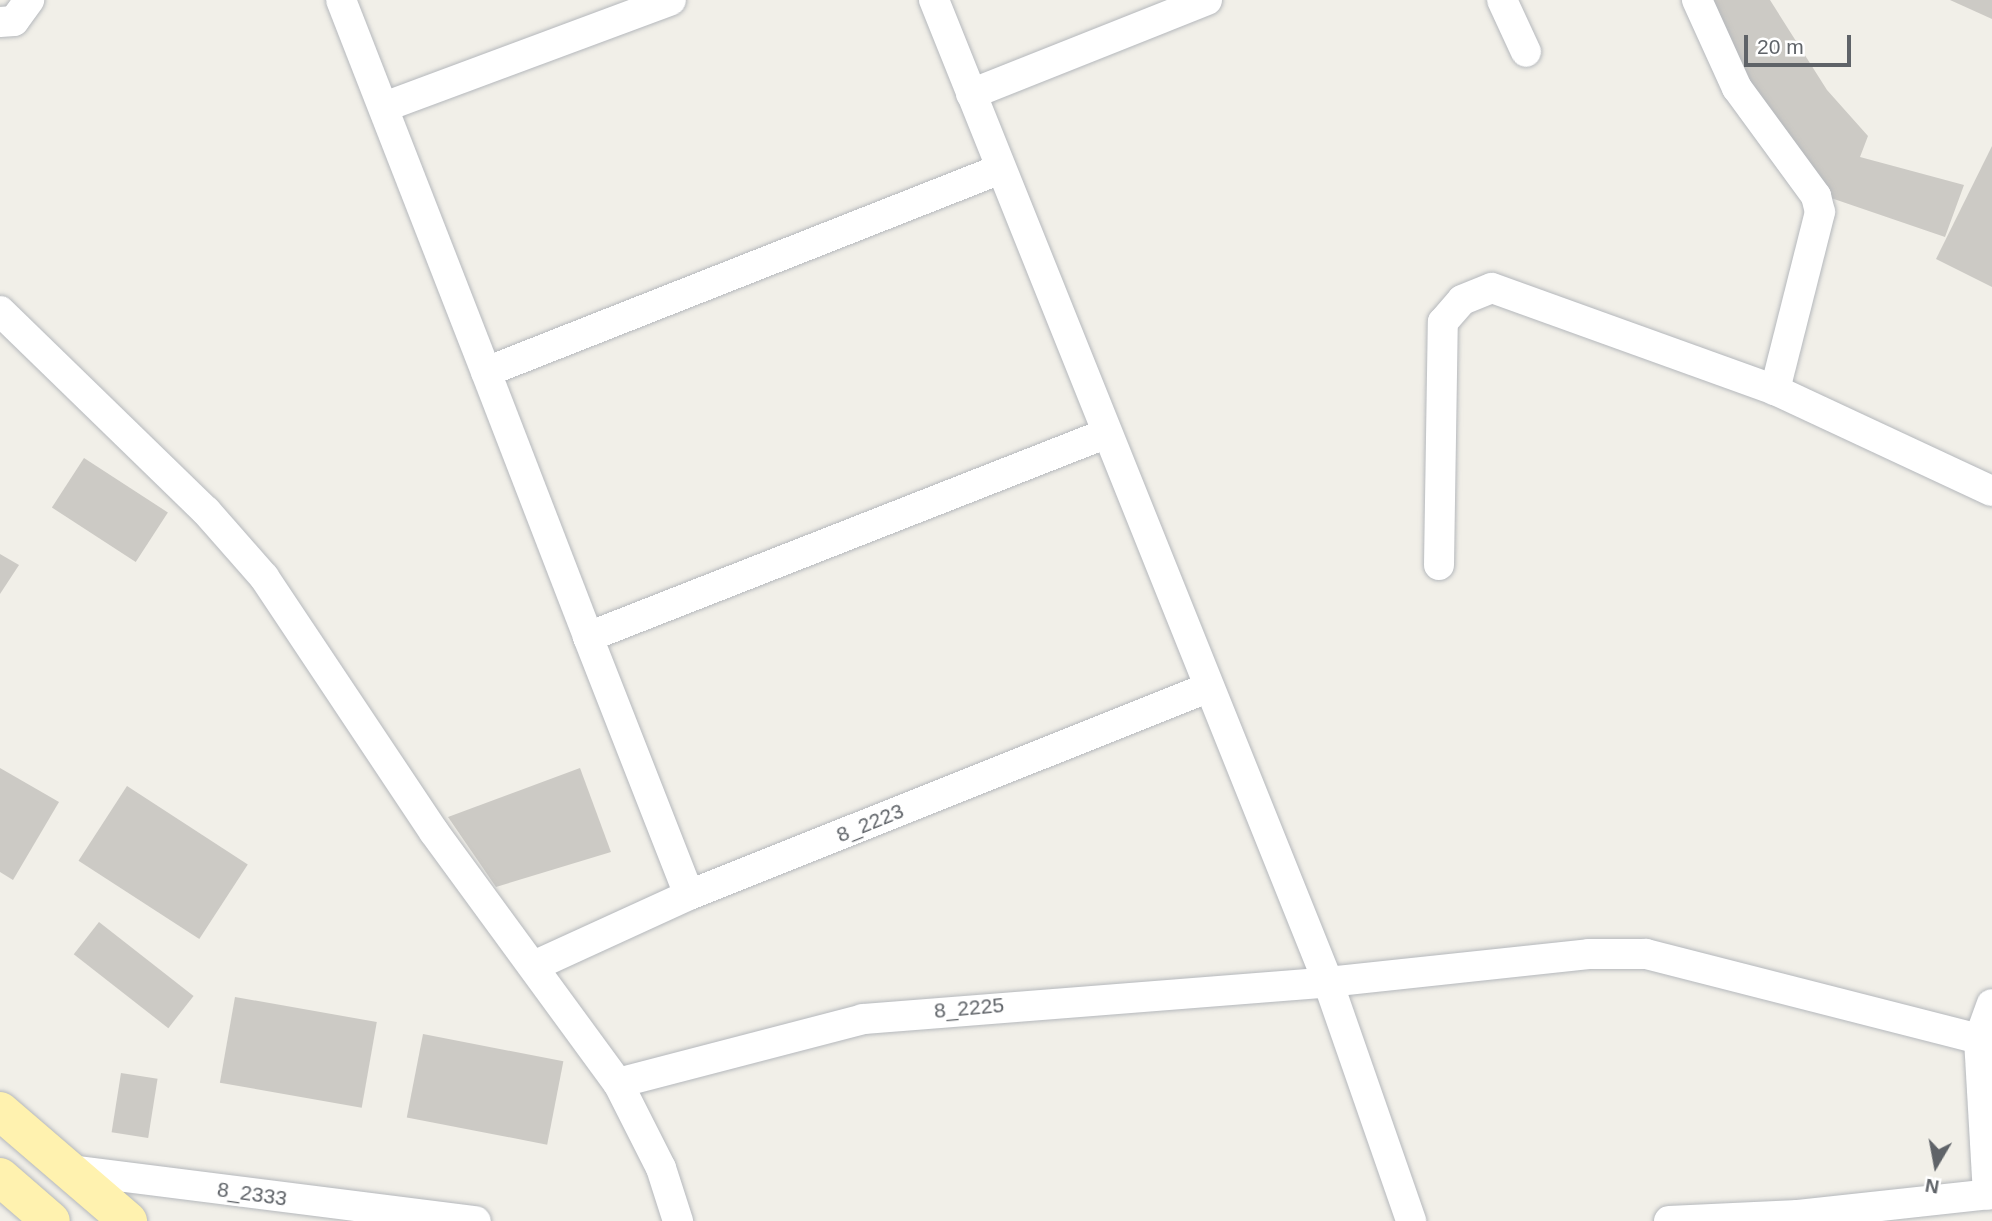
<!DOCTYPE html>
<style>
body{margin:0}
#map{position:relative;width:1992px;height:1221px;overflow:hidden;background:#f1efe8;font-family:Arial,sans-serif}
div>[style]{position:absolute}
.building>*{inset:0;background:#cccac5;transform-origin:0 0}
.roads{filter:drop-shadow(0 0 2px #b5b8bc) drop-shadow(0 0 2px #b5b8bc)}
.minor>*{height:30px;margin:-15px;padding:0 15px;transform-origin:15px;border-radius:15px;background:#fff}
.primary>*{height:38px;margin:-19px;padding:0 19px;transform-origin:19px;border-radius:19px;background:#fff2af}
span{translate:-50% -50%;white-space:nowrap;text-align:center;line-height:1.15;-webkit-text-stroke:5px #fff;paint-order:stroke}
.street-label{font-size:21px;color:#5f6368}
.north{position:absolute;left:1901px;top:1130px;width:70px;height:70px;-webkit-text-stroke:5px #fff;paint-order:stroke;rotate:190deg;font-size:19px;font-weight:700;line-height:28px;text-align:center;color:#5f6368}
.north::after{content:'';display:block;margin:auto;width:24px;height:32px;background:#5f6368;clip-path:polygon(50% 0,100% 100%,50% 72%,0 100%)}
.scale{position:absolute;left:1744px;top:35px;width:107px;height:32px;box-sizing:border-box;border:4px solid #5f6368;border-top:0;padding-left:9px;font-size:21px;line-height:24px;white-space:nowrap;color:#5f6368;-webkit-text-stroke:5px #fff;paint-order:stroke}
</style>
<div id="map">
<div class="building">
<div style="clip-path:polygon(1704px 0,1770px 0,1827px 90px,1868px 136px,1860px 157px,1964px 185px,1945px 237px,1831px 198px,1739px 66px)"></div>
<div style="clip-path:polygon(1950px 0,1992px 0,1992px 19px)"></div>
<div style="clip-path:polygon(1992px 146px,1992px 287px,1936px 259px)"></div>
<div style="left:84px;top:458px;width:100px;height:59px;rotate:33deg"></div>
<div style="clip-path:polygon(0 554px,19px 565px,0 594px)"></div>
<div style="clip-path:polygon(0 768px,59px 802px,13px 880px,0 872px)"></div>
<div style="clip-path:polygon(580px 768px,611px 852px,496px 887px,448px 817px)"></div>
<div style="left:127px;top:786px;width:144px;height:89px;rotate:33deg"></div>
<div style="left:99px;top:922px;width:120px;height:41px;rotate:38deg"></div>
<div style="left:235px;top:997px;width:144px;height:87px;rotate:10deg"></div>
<div style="left:423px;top:1034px;width:143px;height:85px;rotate:11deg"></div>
<div style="left:121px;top:1073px;width:37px;height:60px;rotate:9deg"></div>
</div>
<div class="roads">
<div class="minor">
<div style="left:341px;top:0;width:399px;rotate:68.7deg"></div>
<div style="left:934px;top:0;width:1058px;rotate:68.14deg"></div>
<div style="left:1328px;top:982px;width:253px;rotate:70.8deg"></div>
<div style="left:1502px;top:0;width:57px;rotate:65.2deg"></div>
<div style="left:1697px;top:0;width:97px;rotate:65.6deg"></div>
<div style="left:1737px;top:88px;width:134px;rotate:53.8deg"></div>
<div style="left:1816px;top:196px;width:16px;rotate:76deg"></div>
<div style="left:1820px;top:212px;width:184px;rotate:104.2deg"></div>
<div style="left:0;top:22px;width:14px;rotate:-4deg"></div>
<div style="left:14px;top:21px;width:26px;rotate:-54deg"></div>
<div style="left:971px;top:94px;width:254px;rotate:-21.7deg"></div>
<div style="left:384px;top:107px;width:306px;rotate:-20.4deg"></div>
<div style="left:998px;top:170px;width:550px;rotate:158.47deg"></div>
<div style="left:486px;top:372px;width:284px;rotate:68.9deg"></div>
<div style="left:588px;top:637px;width:555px;rotate:-21.44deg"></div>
<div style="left:0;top:311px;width:287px;rotate:44.2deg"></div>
<div style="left:206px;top:511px;width:88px;rotate:48.7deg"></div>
<div style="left:264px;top:577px;width:306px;rotate:56.3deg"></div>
<div style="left:434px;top:832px;width:311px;rotate:53.8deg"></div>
<div style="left:618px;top:1083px;width:95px;rotate:63.2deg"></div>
<div style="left:661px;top:1168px;width:56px;rotate:72.2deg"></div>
<div style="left:1439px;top:565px;width:243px;rotate:-89.1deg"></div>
<div style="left:1443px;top:322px;width:29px;rotate:-49deg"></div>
<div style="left:1462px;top:300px;width:32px;rotate:-22deg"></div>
<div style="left:1492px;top:288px;width:301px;rotate:19.8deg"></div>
<div style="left:1775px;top:390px;width:239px;rotate:25deg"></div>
<div style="left:588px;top:637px;width:277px;rotate:68.6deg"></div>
<div style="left:536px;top:965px;width:168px;rotate:-24.6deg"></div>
<div style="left:689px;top:895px;width:558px;rotate:-21.78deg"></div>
<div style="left:1979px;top:1039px;width:37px;rotate:-70deg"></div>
<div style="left:618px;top:1083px;width:253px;rotate:-14.6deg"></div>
<div style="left:863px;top:1019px;width:466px;rotate:-4.5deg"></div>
<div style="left:1328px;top:982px;width:262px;rotate:-6.1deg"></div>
<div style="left:1589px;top:954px;width:57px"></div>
<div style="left:1646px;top:954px;width:344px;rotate:14.3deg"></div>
<div style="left:1979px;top:1039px;width:156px;rotate:86.7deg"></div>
<div style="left:70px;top:1170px;width:409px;rotate:7.2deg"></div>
<div style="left:1669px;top:1221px;width:129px;rotate:-2.7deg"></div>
<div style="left:1798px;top:1215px;width:195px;rotate:-6.2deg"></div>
</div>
<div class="primary">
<div style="left:0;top:1111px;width:169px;rotate:40.7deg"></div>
<div style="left:0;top:1177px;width:67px;rotate:40.8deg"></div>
</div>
</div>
<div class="street-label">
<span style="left:870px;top:823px;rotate:-22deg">8_2223</span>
<span style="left:969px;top:1008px;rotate:-5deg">8_2225</span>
<span style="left:252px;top:1194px;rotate:8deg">8_2333</span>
</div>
<div class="north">N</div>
<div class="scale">20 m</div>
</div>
